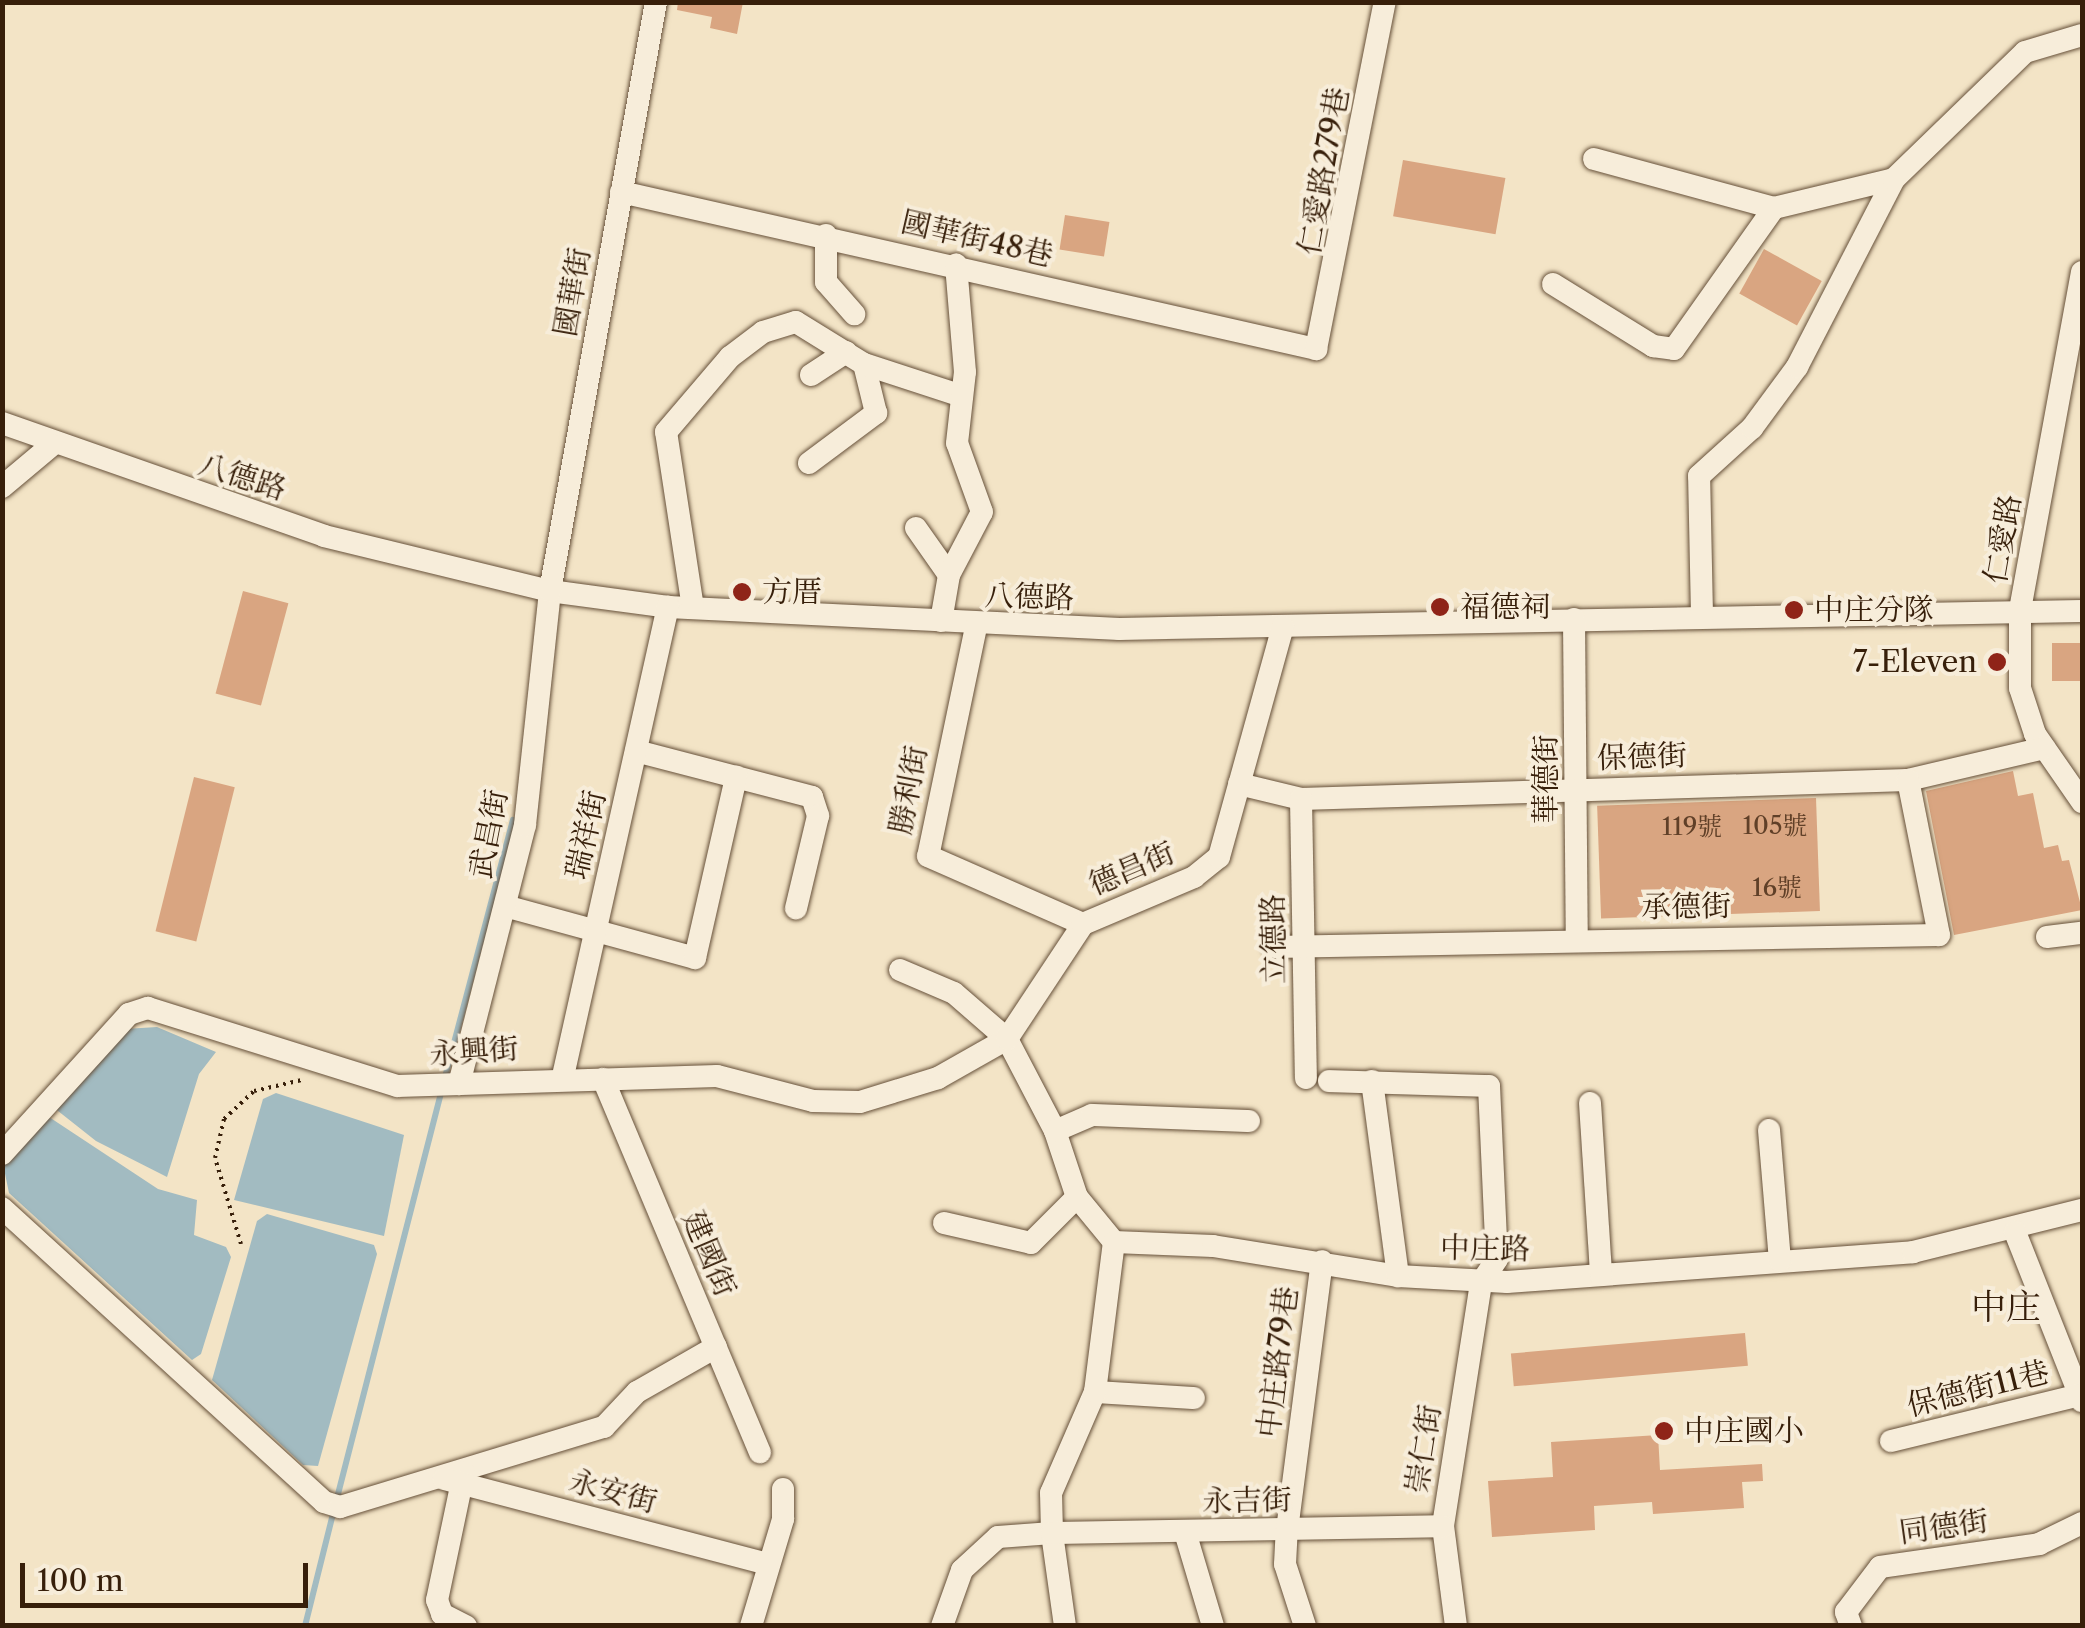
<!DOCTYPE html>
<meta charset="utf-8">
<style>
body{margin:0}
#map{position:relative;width:2085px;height:1628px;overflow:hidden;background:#f3e4c6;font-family:"Libre Caslon Text","Noto Serif TC",serif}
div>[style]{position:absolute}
.water>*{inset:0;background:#a2bbc1}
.stream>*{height:6px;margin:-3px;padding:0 3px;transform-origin:3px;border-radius:3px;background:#a2bbc1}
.building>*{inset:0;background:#d9a581;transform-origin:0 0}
.path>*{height:4px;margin-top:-2px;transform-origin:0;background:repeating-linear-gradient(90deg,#371f0a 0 2.5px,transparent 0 7.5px)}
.roads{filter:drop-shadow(0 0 2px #665039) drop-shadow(0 0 2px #665039)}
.minor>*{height:22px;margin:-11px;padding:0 11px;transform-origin:11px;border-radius:11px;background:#f7edda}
.dots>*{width:28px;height:28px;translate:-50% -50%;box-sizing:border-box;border:5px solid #f7edda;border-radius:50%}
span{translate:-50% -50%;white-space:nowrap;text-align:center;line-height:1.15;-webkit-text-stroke:8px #f7edda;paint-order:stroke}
.number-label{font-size:25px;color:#604028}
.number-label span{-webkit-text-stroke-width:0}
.street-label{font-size:30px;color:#371f0a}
.poi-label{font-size:30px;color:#371f0a}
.left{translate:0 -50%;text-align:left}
.right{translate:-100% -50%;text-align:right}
.quarter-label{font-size:35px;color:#371f0a}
.frame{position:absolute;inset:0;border:5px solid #371f0a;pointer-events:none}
.scale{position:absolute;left:20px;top:1563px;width:288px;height:45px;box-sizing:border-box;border:5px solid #371f0a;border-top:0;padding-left:12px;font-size:30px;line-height:35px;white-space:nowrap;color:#371f0a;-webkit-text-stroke:8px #f7edda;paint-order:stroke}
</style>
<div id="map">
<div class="water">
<div style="clip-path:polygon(157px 1027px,216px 1052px,199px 1074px,167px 1177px,96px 1141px,53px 1107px,125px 1029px)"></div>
<div style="clip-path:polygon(276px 1093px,404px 1135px,384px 1236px,234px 1200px,263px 1099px)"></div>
<div style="clip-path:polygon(46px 1115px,158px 1189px,197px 1200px,194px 1235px,226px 1247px,231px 1257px,201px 1354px,192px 1360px,9px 1193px,3px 1164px)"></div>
<div style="clip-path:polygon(267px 1214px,374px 1245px,377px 1254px,318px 1466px,303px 1465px,212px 1380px,257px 1221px)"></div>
</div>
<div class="stream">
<div style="left:445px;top:1077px;width:266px;rotate:-75.2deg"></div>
<div style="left:337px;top:1498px;width:422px;rotate:-75.6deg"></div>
<div style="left:305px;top:1626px;width:120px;rotate:-76deg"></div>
</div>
<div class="building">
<div style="clip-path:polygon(678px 2px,743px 2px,737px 34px,710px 28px,712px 17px,677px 10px)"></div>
<div style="left:1403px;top:160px;width:104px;height:57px;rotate:10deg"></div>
<div style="left:1065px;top:215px;width:45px;height:35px;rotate:9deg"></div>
<div style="left:1764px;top:249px;width:66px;height:51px;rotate:29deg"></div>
<div style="left:243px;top:591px;width:47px;height:106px;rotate:15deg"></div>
<div style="left:2052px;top:643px;width:30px;height:38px"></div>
<div style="clip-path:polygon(2013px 771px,2018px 796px,2033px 793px,2044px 848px,2058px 845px,2062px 861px,2069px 860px,2082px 910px,1954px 935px,1926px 791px)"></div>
<div style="left:194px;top:777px;width:42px;height:159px;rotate:14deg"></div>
<div style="left:1816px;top:798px;width:113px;height:219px;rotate:88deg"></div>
<div style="left:1745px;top:1333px;width:33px;height:235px;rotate:85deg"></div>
<div style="clip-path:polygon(1658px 1435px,1660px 1470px,1762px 1464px,1763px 1481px,1742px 1482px,1744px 1508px,1653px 1514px,1652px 1502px,1594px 1506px,1595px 1530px,1492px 1537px,1488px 1481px,1553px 1477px,1551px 1442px)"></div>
</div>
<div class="path">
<div style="left:241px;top:1244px;width:90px;rotate:-106.8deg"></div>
<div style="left:215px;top:1158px;width:40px;rotate:-77deg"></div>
<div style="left:224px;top:1119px;width:41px;rotate:-43deg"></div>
<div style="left:254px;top:1091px;width:49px;rotate:-12.9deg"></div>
</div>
<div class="roads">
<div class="minor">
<div style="left:1594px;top:159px;width:187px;rotate:15.2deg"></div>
<div style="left:1774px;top:208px;width:123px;rotate:-13.6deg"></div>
<div style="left:621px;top:192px;width:713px;rotate:12.73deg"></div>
<div style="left:1316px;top:349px;width:354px;rotate:-78.8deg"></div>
<div style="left:826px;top:235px;width:47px;rotate:90deg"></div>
<div style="left:826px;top:282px;width:43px;rotate:48.8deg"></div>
<div style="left:2082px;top:272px;width:345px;rotate:100.4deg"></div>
<div style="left:2020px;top:611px;width:77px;rotate:90deg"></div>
<div style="left:2020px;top:688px;width:48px;rotate:71.9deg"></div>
<div style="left:2035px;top:734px;width:83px;rotate:55.3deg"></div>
<div style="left:1553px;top:284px;width:118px;rotate:31.8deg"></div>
<div style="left:1653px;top:346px;width:21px;rotate:8deg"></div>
<div style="left:1674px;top:349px;width:173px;rotate:-54.7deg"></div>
<div style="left:811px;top:375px;width:42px;rotate:-33.3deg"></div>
<div style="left:2px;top:423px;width:341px;rotate:19.3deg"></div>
<div style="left:324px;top:536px;width:233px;rotate:13.7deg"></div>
<div style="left:550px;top:591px;width:119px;rotate:7.7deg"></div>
<div style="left:668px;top:607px;width:452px;rotate:2.8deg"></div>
<div style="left:1119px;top:629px;width:963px;rotate:-1.07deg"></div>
<div style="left:809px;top:463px;width:84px;rotate:-36.7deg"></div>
<div style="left:876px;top:413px;width:50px;rotate:-103.8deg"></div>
<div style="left:2px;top:487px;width:65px;rotate:-40deg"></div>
<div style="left:916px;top:528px;width:57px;rotate:54.9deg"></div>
<div style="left:693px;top:608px;width:178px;rotate:-98.7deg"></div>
<div style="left:666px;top:432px;width:99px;rotate:-49.5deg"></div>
<div style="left:730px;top:357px;width:41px;rotate:-37.1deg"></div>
<div style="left:763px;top:332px;width:34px;rotate:-17deg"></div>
<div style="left:796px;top:322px;width:80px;rotate:31.7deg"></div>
<div style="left:864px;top:364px;width:103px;rotate:18.1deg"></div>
<div style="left:1702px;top:615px;width:139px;rotate:-91.2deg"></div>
<div style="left:1699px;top:476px;width:72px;rotate:-42.2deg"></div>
<div style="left:1752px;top:428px;width:76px;rotate:-53.6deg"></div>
<div style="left:1797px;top:367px;width:212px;rotate:-62.7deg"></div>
<div style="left:1894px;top:179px;width:182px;rotate:-44.1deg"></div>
<div style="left:2025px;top:52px;width:59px;rotate:-16.6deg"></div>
<div style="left:1574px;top:619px;width:319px;rotate:89.5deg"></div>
<div style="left:941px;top:621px;width:47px;rotate:-80.1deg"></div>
<div style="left:949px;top:575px;width:71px;rotate:-62.4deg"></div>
<div style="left:982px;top:512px;width:73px;rotate:-109.9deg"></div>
<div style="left:957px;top:443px;width:71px;rotate:-83.6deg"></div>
<div style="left:965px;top:372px;width:108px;rotate:-94.8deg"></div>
<div style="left:976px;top:627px;width:234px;rotate:101.8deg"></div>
<div style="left:928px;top:856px;width:169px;rotate:23.7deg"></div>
<div style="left:636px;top:751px;width:182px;rotate:14.6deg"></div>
<div style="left:812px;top:797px;width:20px;rotate:72deg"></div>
<div style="left:818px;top:816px;width:95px;rotate:103.4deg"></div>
<div style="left:1239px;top:784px;width:64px;rotate:13.6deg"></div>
<div style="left:1301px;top:799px;width:607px;rotate:-1.79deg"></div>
<div style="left:1908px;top:780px;width:140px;rotate:-13.2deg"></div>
<div style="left:1301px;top:799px;width:279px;rotate:89deg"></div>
<div style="left:505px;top:906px;width:197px;rotate:15.3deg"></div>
<div style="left:695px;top:958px;width:186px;rotate:-77.2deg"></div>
<div style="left:2047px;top:937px;width:35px;rotate:-7deg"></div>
<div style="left:1274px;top:947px;width:665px;rotate:-1.03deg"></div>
<div style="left:1939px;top:935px;width:158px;rotate:-101.3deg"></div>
<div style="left:900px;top:970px;width:59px;rotate:23.1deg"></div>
<div style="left:954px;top:993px;width:70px;rotate:41deg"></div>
<div style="left:1007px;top:1039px;width:104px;rotate:62.4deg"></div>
<div style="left:1055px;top:1131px;width:70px;rotate:71.6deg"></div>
<div style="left:1077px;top:1197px;width:58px;rotate:50.6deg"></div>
<div style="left:1114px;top:1242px;width:99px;rotate:2.3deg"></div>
<div style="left:1213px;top:1246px;width:187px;rotate:9.2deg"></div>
<div style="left:1398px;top:1276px;width:109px;rotate:3.2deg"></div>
<div style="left:1507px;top:1282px;width:407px;rotate:-4.2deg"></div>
<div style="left:1913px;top:1252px;width:174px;rotate:-14deg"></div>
<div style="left:563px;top:1076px;width:481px;rotate:-77.4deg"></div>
<div style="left:603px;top:1079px;width:405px;rotate:67.2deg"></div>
<div style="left:1329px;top:1081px;width:160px;rotate:1.8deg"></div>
<div style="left:1489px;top:1086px;width:173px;rotate:87.4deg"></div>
<div style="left:1497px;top:1259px;width:29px;rotate:124deg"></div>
<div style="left:1481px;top:1283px;width:246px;rotate:98.9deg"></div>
<div style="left:1443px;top:1526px;width:101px;rotate:82.6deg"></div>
<div style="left:1372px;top:1081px;width:197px;rotate:82.4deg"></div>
<div style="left:459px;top:1084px;width:267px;rotate:-75.7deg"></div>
<div style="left:525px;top:825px;width:235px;rotate:-83.9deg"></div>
<div style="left:550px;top:591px;width:598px;rotate:-79.8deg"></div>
<div style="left:1590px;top:1103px;width:172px;rotate:86.3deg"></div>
<div style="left:1769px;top:1130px;width:131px;rotate:85.2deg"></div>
<div style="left:1055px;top:1131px;width:40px;rotate:-23.4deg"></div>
<div style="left:1092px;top:1115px;width:157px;rotate:2.2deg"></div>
<div style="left:2px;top:1154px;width:189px;rotate:-47.8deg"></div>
<div style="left:129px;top:1014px;width:20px;rotate:-18deg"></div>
<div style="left:148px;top:1008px;width:261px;rotate:17.4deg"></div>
<div style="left:397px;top:1086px;width:320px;rotate:-1.8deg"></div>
<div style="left:717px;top:1076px;width:99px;rotate:14.6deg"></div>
<div style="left:813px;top:1101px;width:47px;rotate:1.2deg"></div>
<div style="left:860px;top:1102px;width:82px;rotate:-17.1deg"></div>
<div style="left:938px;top:1078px;width:79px;rotate:-29.5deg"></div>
<div style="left:1007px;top:1039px;width:138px;rotate:-56.5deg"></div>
<div style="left:1083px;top:924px;width:121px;rotate:-22.9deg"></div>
<div style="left:1194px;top:877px;width:32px;rotate:-39deg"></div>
<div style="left:1219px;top:857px;width:239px;rotate:-74.5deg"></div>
<div style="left:2px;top:1208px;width:436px;rotate:42.4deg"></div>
<div style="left:324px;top:1502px;width:17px;rotate:17deg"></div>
<div style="left:340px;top:1507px;width:276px;rotate:-16.9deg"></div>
<div style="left:604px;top:1427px;width:48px;rotate:-46.7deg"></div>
<div style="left:637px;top:1392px;width:91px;rotate:-29.7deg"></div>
<div style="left:944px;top:1223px;width:89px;rotate:12.9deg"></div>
<div style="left:1031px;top:1243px;width:65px;rotate:-45deg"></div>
<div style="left:2015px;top:1232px;width:182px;rotate:68.4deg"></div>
<div style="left:1095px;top:1392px;width:99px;rotate:3.5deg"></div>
<div style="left:1891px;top:1441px;width:195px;rotate:-13.7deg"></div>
<div style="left:464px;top:1472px;width:131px;rotate:101.9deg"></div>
<div style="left:437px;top:1600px;width:15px;rotate:70deg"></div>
<div style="left:442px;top:1614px;width:27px;rotate:27deg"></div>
<div style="left:444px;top:1479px;width:334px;rotate:14.7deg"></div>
<div style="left:1185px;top:1532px;width:98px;rotate:73.4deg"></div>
<div style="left:751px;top:1626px;width:112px;rotate:-73.3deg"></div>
<div style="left:783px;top:1519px;width:30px;rotate:-90deg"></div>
<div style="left:942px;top:1626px;width:59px;rotate:-70.3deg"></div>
<div style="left:962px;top:1570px;width:49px;rotate:-42.5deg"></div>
<div style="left:998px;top:1537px;width:54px;rotate:-4.2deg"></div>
<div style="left:1052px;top:1533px;width:40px;rotate:-91.4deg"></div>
<div style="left:1051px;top:1493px;width:110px;rotate:-66.5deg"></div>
<div style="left:1095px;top:1392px;width:151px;rotate:-82.8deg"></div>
<div style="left:1065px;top:1626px;width:94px;rotate:-98deg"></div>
<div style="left:1052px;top:1533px;width:391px;rotate:-1deg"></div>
<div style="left:1305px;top:1626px;width:65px;rotate:-107.9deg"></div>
<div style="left:1285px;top:1564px;width:34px;rotate:-87deg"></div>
<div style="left:1287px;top:1530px;width:271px;rotate:-82.6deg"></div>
<div style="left:1851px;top:1626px;width:15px;rotate:-110deg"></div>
<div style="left:1846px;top:1612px;width:56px;rotate:-52.9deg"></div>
<div style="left:1880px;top:1567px;width:161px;rotate:-8.2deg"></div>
<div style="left:2039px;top:1544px;width:48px;rotate:-26deg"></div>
</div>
</div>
<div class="dots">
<div style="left:742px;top:592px;background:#8f2418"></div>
<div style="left:1440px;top:607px;background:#8f2418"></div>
<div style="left:1794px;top:610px;background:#8f2418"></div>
<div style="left:1997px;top:662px;background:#8f2418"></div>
<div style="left:1664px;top:1431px;background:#8f2418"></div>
</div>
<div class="number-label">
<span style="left:1775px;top:826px">105號</span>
<span style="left:1692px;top:827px">119號</span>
<span style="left:1777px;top:888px">16號</span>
</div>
<div class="street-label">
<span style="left:1324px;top:171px;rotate:-80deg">仁愛路279巷</span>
<span style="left:977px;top:239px;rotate:13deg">國華街48巷</span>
<span style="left:573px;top:292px;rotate:-80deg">國華街</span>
<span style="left:242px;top:477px;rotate:18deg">八德路</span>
<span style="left:2003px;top:539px;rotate:-80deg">仁愛路</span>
<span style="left:1029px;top:597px;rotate:2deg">八德路</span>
<span style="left:1642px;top:757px;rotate:-2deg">保德街</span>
<span style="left:1546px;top:779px;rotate:-90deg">華德街</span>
<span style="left:909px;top:790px;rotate:-79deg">勝利街</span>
<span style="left:489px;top:834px;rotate:-79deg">武昌街</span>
<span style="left:586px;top:835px;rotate:-77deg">瑞祥街</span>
<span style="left:1132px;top:869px;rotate:-23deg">德昌街</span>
<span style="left:1686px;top:907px;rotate:-1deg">承德街</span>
<span style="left:1274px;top:939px;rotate:-91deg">立德路</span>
<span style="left:474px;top:1052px;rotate:-4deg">永興街</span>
<span style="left:1485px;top:1249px;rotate:1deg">中庄路</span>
<span style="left:709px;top:1254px;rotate:67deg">建國街</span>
<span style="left:1278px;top:1362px;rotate:-83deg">中庄路79巷</span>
<span style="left:1978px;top:1389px;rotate:-14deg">保德街11巷</span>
<span style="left:1424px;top:1449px;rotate:-81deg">崇仁街</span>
<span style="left:613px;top:1492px;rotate:15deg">永安街</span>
<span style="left:1247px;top:1501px;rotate:-1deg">永吉街</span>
<span style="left:1944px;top:1527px;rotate:-8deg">同德街</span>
</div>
<div class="poi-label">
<span class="left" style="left:762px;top:592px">方厝</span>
<span class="left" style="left:1460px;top:607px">福德祠</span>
<span class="left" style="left:1814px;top:610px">中庄分隊</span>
<span class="right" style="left:1977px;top:662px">7-Eleven</span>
<span class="left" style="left:1684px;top:1431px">中庄國小</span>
</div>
<div class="quarter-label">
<span style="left:2006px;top:1307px">中庄</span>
</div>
<div class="frame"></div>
<div class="scale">100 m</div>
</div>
